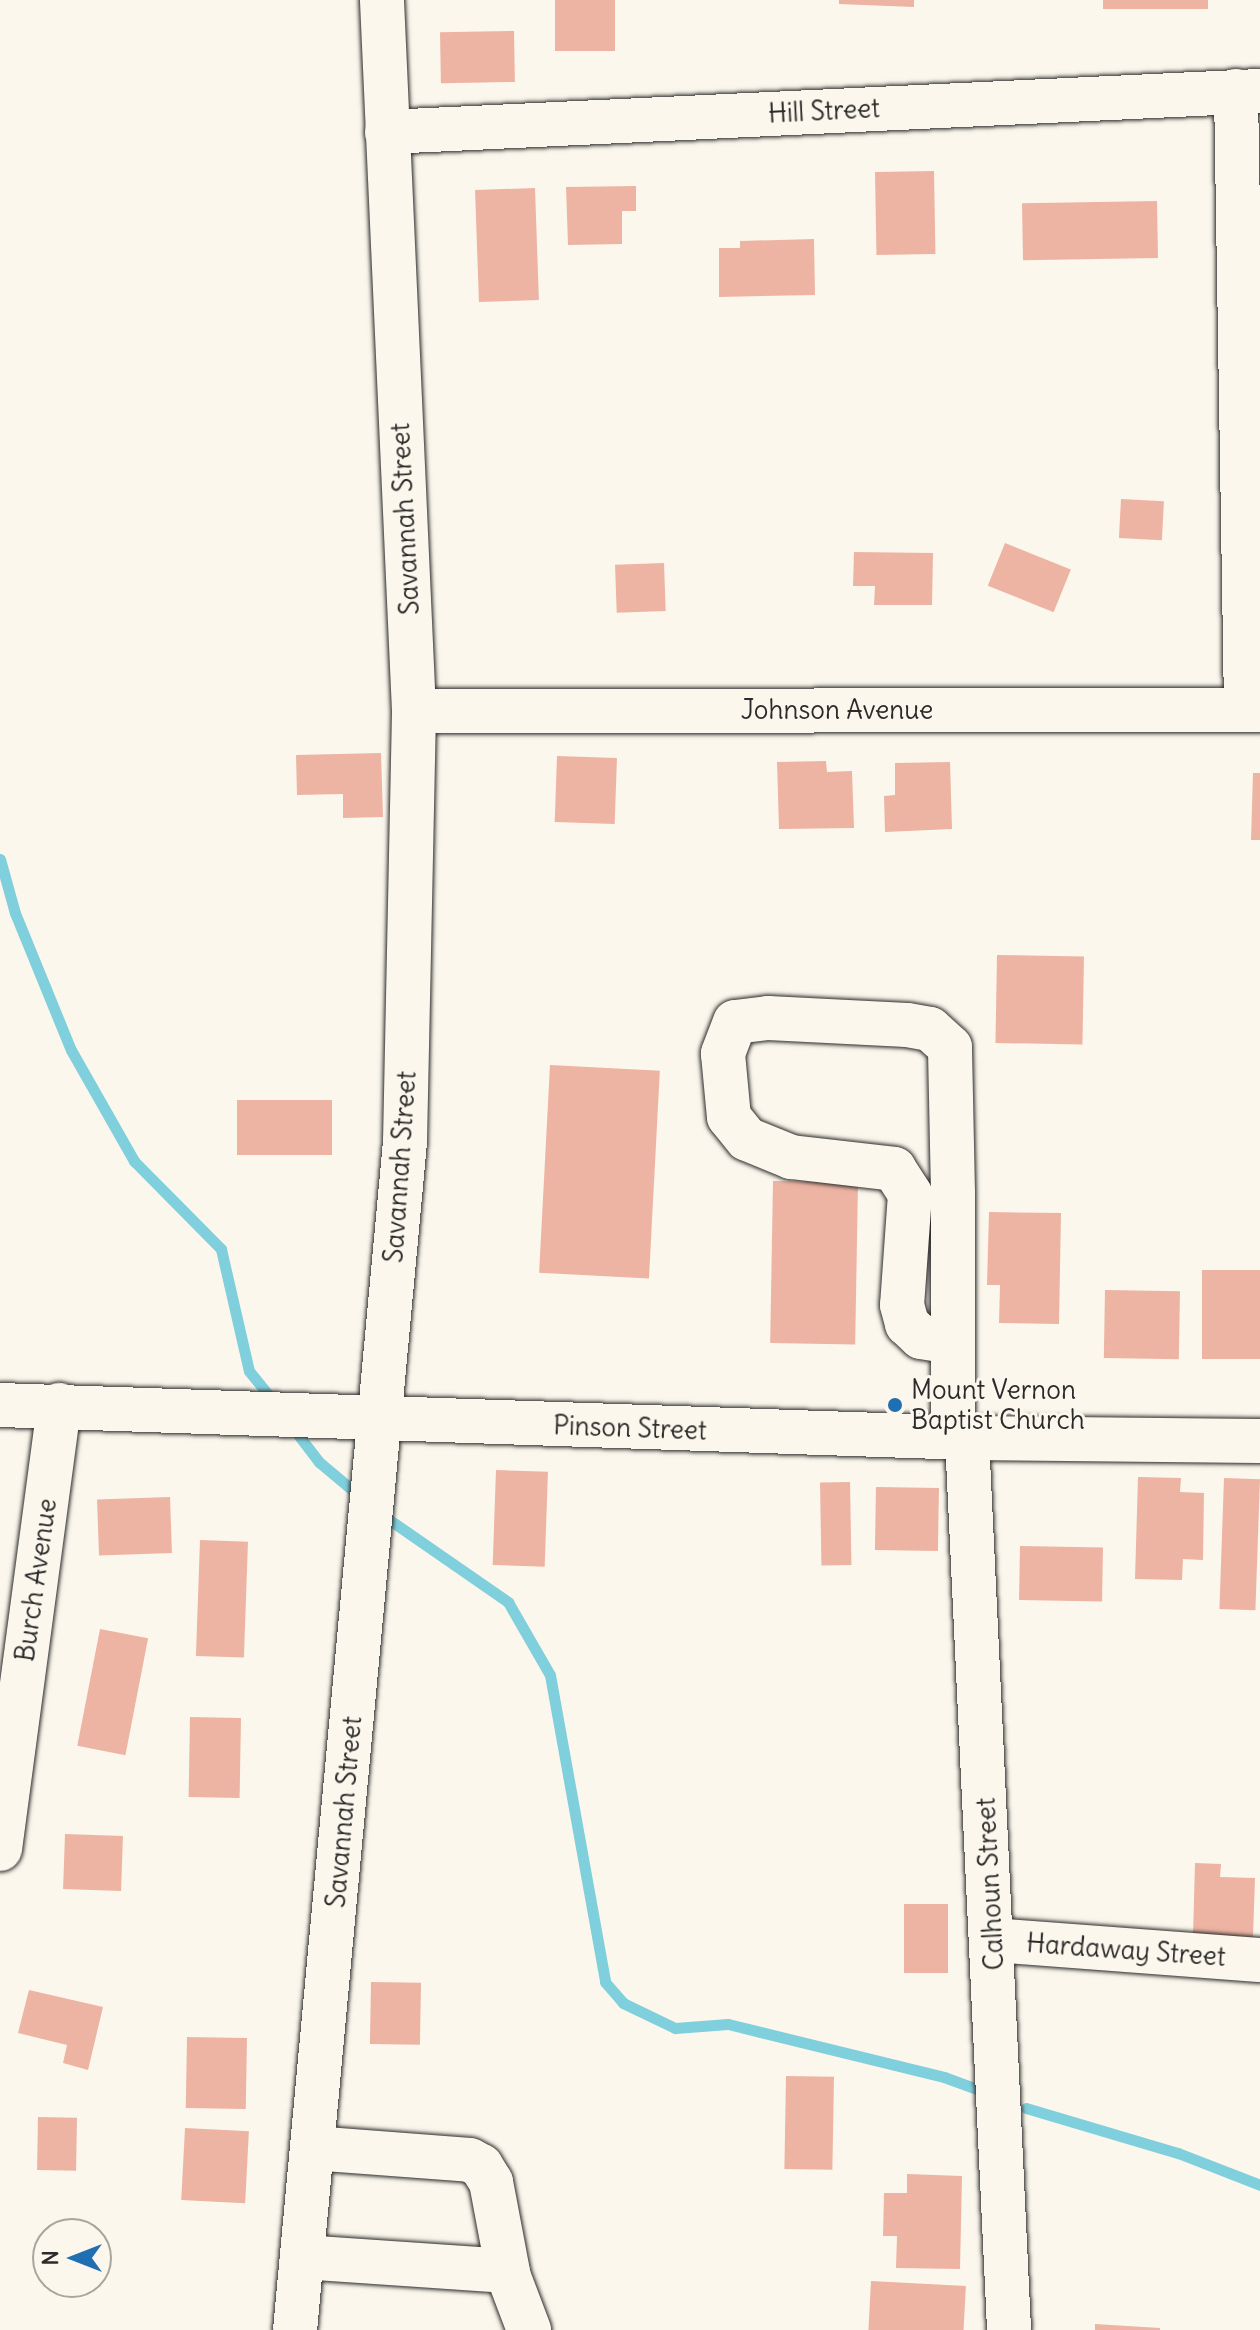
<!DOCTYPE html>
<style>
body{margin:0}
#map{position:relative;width:1260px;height:2330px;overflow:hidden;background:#fbf7ec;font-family:Delius,sans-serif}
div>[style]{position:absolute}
.stream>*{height:11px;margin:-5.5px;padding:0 5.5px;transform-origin:5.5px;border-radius:5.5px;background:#80cfdc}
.building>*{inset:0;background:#edb4a3;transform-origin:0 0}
.roads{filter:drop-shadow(0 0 2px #2b2b2b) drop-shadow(0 0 2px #2b2b2b)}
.minor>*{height:44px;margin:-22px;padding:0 22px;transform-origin:22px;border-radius:22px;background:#fbf7ec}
.dots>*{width:22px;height:22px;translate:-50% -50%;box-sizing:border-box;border:4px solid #fbf7ec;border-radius:50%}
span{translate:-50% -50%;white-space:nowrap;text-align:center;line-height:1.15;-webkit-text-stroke:6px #fbf7ec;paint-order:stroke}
.street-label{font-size:26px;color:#2b2b2b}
.poi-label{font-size:26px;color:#2b2b2b}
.left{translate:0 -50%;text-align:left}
.north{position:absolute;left:32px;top:2218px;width:80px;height:80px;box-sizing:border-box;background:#fbf7ec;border:2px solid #a8a59f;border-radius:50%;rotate:270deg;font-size:22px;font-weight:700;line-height:32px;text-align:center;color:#2b2b2b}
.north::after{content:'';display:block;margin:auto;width:28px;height:36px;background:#1f6fb2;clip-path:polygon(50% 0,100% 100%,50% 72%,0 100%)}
</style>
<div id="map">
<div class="stream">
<div style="left:0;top:859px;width:56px;rotate:74.5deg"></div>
<div style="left:15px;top:913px;width:148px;rotate:67.8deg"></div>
<div style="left:71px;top:1050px;width:128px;rotate:60.4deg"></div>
<div style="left:134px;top:1161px;width:124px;rotate:45.3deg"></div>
<div style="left:221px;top:1249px;width:125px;rotate:77.1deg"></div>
<div style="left:249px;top:1371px;width:38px;rotate:51deg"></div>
<div style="left:293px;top:1428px;width:43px;rotate:52.6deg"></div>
<div style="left:319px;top:1462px;width:56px;rotate:39.9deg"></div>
<div style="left:381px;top:1514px;width:155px;rotate:34.7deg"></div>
<div style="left:508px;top:1602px;width:84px;rotate:60.1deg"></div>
<div style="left:550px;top:1675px;width:312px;rotate:79.8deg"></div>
<div style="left:605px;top:1982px;width:28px;rotate:49deg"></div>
<div style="left:623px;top:2003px;width:58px;rotate:25.7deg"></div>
<div style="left:675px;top:2028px;width:53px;rotate:-4.3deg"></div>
<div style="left:728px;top:2024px;width:222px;rotate:13.8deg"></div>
<div style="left:944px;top:2077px;width:44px;rotate:20.1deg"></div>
<div style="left:1026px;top:2108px;width:159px;rotate:16.5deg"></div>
<div style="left:1178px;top:2153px;width:88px;rotate:21.3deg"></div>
</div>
<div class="building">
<div style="left:555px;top:0;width:60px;height:51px"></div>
<div style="clip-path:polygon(839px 0,914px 0,914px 7px,839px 4px)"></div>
<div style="left:1103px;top:0;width:105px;height:9px"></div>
<div style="left:514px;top:31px;width:51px;height:74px;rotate:89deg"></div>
<div style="left:934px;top:171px;width:83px;height:59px;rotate:89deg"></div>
<div style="clip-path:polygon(636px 186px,636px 211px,622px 211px,622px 244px,568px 245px,566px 187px)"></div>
<div style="left:535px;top:188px;width:112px;height:60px;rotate:88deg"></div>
<div style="left:1157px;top:201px;width:57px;height:135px;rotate:89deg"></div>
<div style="clip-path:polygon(814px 239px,815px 295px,719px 297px,719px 248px,740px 248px,740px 241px)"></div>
<div style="left:1121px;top:499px;width:43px;height:39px;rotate:3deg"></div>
<div style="left:1005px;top:543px;width:71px;height:46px;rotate:22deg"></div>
<div style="clip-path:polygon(854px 552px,933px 553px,932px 605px,874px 605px,875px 586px,853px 586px)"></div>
<div style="left:664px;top:563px;width:48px;height:49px;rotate:88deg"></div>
<div style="clip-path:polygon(381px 753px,383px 817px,343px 818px,343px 794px,297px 795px,296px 755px)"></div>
<div style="left:557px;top:756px;width:60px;height:66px;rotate:2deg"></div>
<div style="clip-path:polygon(826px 761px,827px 772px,852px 771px,854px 828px,779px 829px,777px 762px)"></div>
<div style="clip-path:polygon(950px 762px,952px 829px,885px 832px,884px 796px,895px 795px,895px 763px)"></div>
<div style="clip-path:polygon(1253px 773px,1260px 773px,1260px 840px,1251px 840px)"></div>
<div style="left:997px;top:955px;width:87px;height:88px;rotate:1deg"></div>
<div style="left:550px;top:1065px;width:110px;height:208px;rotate:3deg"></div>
<div style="left:332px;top:1100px;width:55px;height:95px;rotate:90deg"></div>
<div style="left:773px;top:1181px;width:85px;height:162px;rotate:1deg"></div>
<div style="clip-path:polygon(989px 1212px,1061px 1213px,1059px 1324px,999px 1323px,1000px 1285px,987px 1285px)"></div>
<div style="left:1202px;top:1270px;width:58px;height:89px"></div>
<div style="left:1105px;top:1290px;width:75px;height:68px;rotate:1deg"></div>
<div style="left:496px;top:1470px;width:52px;height:95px;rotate:2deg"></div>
<div style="clip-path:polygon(1138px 1477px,1181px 1478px,1180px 1492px,1204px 1493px,1203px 1560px,1183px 1559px,1182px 1580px,1135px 1579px)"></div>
<div style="left:1224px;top:1478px;width:36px;height:131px;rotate:2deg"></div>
<div style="left:850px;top:1482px;width:83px;height:30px;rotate:89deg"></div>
<div style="left:876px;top:1487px;width:63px;height:63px;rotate:1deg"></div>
<div style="left:170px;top:1497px;width:56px;height:73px;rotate:88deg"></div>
<div style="left:200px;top:1540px;width:48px;height:116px;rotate:2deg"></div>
<div style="left:1020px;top:1546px;width:83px;height:54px;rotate:1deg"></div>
<div style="left:100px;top:1629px;width:49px;height:119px;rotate:11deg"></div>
<div style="left:190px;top:1717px;width:51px;height:80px;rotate:1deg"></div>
<div style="left:65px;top:1834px;width:58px;height:55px;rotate:2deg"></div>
<div style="clip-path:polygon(1195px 1863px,1221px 1864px,1220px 1877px,1255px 1878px,1253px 1937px,1193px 1936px)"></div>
<div style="left:948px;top:1904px;width:69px;height:44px;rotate:90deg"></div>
<div style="left:371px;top:1982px;width:50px;height:62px;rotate:1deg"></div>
<div style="clip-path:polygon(29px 1990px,103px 2007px,88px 2070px,63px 2063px,67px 2045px,18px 2033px)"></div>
<div style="left:187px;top:2037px;width:60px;height:71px;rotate:1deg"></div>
<div style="left:786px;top:2076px;width:48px;height:93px;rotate:1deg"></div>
<div style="left:38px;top:2117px;width:39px;height:53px;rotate:1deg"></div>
<div style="left:185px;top:2128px;width:64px;height:72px;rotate:3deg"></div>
<div style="clip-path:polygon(907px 2174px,962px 2176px,960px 2269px,896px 2268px,897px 2236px,883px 2236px,884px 2193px,907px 2193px)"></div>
<div style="left:871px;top:2281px;width:95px;height:49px;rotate:3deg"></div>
<div style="clip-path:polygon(1095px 2324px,1160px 2328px,1160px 2330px,1095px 2330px)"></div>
</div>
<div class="roads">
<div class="minor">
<div style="left:1236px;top:91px;width:619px;rotate:89.07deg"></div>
<div style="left:387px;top:132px;width:874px;rotate:-2.69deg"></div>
<div style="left:414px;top:711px;width:846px;rotate:-0.07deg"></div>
<div style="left:0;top:1405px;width:968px;rotate:1.95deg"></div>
<div style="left:967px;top:1438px;width:293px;rotate:0.6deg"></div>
<div style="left:953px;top:1437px;width:244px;rotate:-90deg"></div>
<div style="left:953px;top:1193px;width:146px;rotate:-91.2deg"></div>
<div style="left:950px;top:1047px;width:27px;rotate:-138deg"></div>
<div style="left:930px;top:1029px;width:23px;rotate:-170deg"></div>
<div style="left:907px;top:1025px;width:139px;rotate:-177.1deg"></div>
<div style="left:768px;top:1018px;width:33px;rotate:173deg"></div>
<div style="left:735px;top:1022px;width:34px;rotate:111deg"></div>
<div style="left:723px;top:1054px;width:63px;rotate:84.6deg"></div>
<div style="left:729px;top:1117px;width:28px;rotate:51deg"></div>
<div style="left:747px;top:1139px;width:48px;rotate:22.2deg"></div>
<div style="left:791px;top:1157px;width:104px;rotate:6.6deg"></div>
<div style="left:894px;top:1169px;width:30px;rotate:57deg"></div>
<div style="left:910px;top:1194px;width:111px;rotate:94.1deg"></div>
<div style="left:902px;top:1305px;width:20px;rotate:75deg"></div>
<div style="left:907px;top:1324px;width:19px;rotate:43deg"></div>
<div style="left:921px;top:1337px;width:32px;rotate:9deg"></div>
<div style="left:967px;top:1438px;width:893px;rotate:87.3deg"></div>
<div style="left:0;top:1849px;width:448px;rotate:-82.4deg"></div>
<div style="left:993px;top:1940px;width:268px;rotate:4.3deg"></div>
<div style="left:312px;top:2148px;width:158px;rotate:4.3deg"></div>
<div style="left:470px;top:2160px;width:13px;rotate:29deg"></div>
<div style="left:481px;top:2166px;width:19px;rotate:58deg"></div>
<div style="left:491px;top:2182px;width:97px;rotate:79.3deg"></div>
<div style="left:509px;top:2277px;width:57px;rotate:69.3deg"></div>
<div style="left:302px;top:2257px;width:206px;rotate:3.9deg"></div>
<div style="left:295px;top:2330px;width:1193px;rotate:-84.71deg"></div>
<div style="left:405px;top:1142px;width:431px;rotate:-88.8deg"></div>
<div style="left:414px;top:711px;width:712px;rotate:-92.58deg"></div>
</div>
</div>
<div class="dots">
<div style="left:895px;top:1405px;background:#1f6fb2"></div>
</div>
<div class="street-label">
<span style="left:824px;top:111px;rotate:-3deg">Hill Street</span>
<span style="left:405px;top:519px;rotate:-93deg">Savannah Street</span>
<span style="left:837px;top:710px">Johnson Avenue</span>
<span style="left:400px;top:1167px;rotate:-86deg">Savannah Street</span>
<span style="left:630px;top:1428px;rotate:2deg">Pinson Street</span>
<span style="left:36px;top:1580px;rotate:-82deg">Burch Avenue</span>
<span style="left:344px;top:1812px;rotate:-85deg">Savannah Street</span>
<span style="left:990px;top:1884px;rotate:-93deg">Calhoun Street</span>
<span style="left:1126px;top:1950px;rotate:4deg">Hardaway Street</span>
</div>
<div class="poi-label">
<span class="left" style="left:911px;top:1405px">Mount Vernon<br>Baptist Church</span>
</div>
<div class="north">N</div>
</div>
